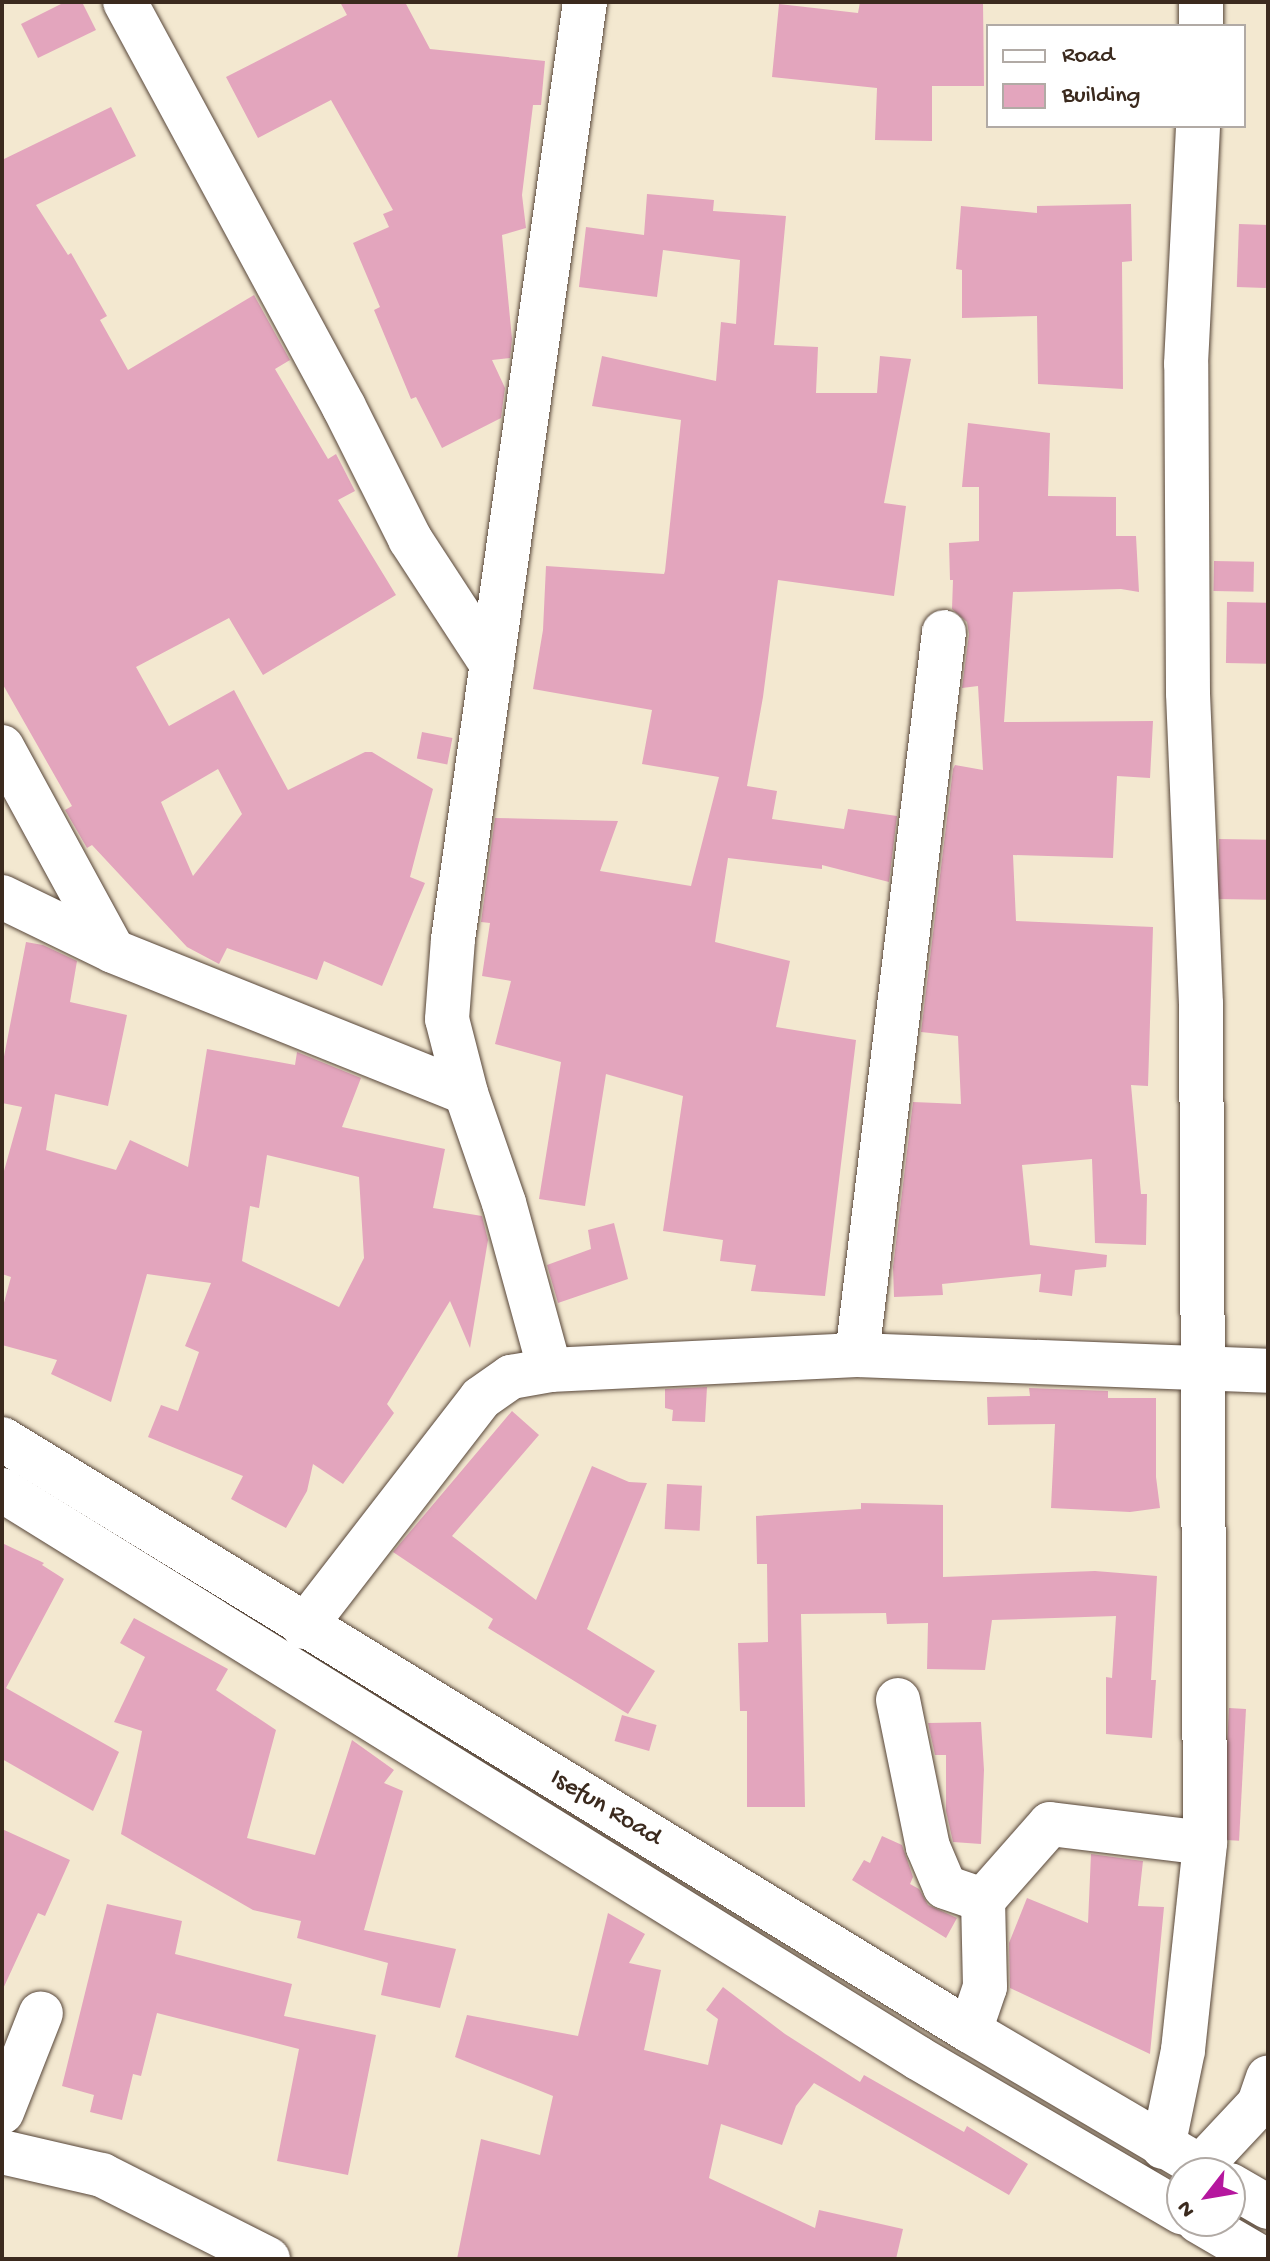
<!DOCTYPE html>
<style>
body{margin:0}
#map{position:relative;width:1270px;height:2261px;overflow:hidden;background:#f3e8d0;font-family:"Gochi Hand",sans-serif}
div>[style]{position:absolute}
.building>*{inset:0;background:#e3a5bd;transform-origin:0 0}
.roads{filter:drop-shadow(0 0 2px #574639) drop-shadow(0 0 2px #574639)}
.minor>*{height:44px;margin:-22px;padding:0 22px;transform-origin:22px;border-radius:22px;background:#fff}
span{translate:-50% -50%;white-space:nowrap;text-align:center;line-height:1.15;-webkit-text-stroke:6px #fff;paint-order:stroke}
.street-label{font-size:26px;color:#3b2a1e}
.frame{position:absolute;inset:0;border:4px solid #3b2a1e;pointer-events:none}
.legend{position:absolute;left:986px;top:24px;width:260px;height:104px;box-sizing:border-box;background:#fff;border:2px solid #b1aaa5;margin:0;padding:10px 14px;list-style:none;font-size:24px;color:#3b2a1e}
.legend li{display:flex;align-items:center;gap:16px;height:40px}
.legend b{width:40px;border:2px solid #b1aaa5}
.north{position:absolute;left:1166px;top:2157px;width:80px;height:80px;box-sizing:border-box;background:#fff;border:2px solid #b1aaa5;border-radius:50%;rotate:239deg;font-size:22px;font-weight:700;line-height:32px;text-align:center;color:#3b2a1e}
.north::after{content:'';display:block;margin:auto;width:28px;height:36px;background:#b5179e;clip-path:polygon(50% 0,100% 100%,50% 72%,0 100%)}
</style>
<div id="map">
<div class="building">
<div style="clip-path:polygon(65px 2px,82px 2px,96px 30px,38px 58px,21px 24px)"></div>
<div style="clip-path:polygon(340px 2px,405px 2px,430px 49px,545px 61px,541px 105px,533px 105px,522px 195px,526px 228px,502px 235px,512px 339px,510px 358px,492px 360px,505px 388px,501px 418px,442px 448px,416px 397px,411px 399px,374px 310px,380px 307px,353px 243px,389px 227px,383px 214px,393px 210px,331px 100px,258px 138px,226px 77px,347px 15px)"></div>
<div style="clip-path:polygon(860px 2px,983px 2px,984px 86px,932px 86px,932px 141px,875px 140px,877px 88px,772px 77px,779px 4px,858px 13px)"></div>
<div style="clip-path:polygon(evenodd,111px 107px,136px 156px,36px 205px,68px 255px,71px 253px,107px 316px,100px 320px,128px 370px,254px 295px,290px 360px,275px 369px,328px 459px,336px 454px,355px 491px,338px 500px,396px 595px,263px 675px,229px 618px,136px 667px,169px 726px,234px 690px,288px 790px,365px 752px,372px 752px,433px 789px,410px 877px,425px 883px,382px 986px,324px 961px,317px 980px,227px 948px,219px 964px,187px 947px,92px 845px,87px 848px,65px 810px,72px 806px,2px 683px,2px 160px,111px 107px,218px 769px,242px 814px,193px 876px,161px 802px,218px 769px)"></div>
<div style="clip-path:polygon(647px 194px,714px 200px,713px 211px,786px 216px,774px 345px,818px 347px,816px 393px,877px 393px,880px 356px,911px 359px,884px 503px,906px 506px,894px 596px,778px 580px,763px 697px,747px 786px,777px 791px,772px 819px,844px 829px,848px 809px,897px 816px,889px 882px,822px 865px,822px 869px,728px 858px,715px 942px,790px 961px,776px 1027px,856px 1040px,825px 1296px,751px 1291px,756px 1265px,720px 1261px,723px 1240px,663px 1231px,683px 1096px,606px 1074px,585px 1206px,539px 1199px,561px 1062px,495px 1044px,511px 981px,482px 976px,490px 923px,481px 922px,495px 818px,618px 821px,600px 871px,691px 886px,719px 777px,642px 764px,652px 710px,533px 689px,543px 630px,546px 566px,664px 574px,665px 571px,681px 420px,592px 406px,602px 356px,716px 381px,721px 322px,736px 324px,740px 260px,663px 250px,657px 297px,579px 287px,586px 227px,644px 235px)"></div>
<div style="clip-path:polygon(1131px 204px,1132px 261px,1122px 262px,1123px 389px,1038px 384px,1037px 316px,962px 318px,962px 270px,956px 269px,961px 206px,1037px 213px,1037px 206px)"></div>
<div style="left:1239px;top:224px;width:29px;height:63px;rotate:2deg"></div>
<div style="clip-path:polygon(968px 423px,1050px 433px,1048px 496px,1116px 497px,1116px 536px,1136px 536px,1139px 592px,1121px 589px,1013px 592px,1004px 722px,1153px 721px,1150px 778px,1117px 776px,1113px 858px,1013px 855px,1016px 921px,1153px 927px,1148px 1086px,1131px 1085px,1141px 1194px,1147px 1194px,1146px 1245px,1095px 1243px,1092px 1159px,1022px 1165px,1030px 1245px,1107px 1255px,1106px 1267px,1075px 1270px,1072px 1296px,1039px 1292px,1041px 1274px,942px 1284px,943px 1295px,894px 1297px,893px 1267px,913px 1102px,961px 1104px,958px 1036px,921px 1032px,953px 769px,955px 765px,983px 770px,978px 686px,962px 688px,969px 634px,967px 622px,952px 609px,953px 580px,950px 580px,949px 543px,979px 541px,979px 487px,962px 487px)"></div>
<div style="left:1214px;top:561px;width:40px;height:30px;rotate:1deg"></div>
<div style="left:1227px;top:602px;width:41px;height:61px;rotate:1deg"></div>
<div style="left:422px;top:732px;width:31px;height:27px;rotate:11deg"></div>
<div style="left:1219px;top:839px;width:49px;height:60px;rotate:1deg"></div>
<div style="clip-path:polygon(evenodd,26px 942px,43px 945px,77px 961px,70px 1002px,127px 1015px,108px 1106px,55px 1094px,46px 1150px,116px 1170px,130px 1140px,188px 1167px,207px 1049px,295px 1065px,297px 1052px,361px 1078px,342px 1127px,445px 1149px,433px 1208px,482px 1216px,488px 1240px,470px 1348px,450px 1301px,387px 1404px,394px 1413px,343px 1484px,313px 1464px,307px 1491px,286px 1528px,231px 1499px,243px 1476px,148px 1437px,161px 1405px,178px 1411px,199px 1352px,185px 1346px,211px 1283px,147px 1274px,111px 1402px,51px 1374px,57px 1360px,2px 1345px,2px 1310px,11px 1277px,2px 1274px,2px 1178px,22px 1107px,2px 1103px,2px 1067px,26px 942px,267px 1155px,359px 1177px,364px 1258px,339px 1307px,242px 1261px,250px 1206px,259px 1208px,267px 1155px)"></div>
<div style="clip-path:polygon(614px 1223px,628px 1279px,558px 1303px,547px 1265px,591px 1249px,588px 1230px)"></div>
<div style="clip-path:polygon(707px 1387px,705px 1422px,672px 1421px,673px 1410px,665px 1408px,665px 1389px)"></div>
<div style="clip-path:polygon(1029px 1388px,1108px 1391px,1108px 1398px,1156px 1398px,1156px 1477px,1160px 1508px,1130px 1512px,1051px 1508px,1055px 1424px,988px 1425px,987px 1397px,1030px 1396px)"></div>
<div style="clip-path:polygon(512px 1411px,539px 1435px,452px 1536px,536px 1600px,592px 1466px,629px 1482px,647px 1483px,587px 1629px,655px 1671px,628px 1714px,488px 1628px,493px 1619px,393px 1552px)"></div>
<div style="left:667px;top:1484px;width:35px;height:45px;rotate:3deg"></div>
<div style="clip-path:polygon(861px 1503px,943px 1505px,943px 1577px,1095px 1571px,1157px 1576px,1151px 1680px,1156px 1680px,1152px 1738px,1106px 1734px,1106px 1677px,1112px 1678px,1116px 1616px,992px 1620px,985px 1670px,927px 1669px,928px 1623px,887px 1624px,886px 1613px,801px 1614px,805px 1807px,747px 1807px,747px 1711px,740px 1711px,738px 1643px,768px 1642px,767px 1564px,757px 1564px,756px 1516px,861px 1509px)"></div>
<div style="clip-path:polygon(2px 1543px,44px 1563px,42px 1565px,64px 1579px,6px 1688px,119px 1752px,93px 1811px,2px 1759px)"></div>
<div style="clip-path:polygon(134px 1618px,228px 1669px,216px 1690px,276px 1730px,247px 1838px,315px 1855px,352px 1740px,394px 1770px,384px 1783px,403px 1791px,364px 1930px,456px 1949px,440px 2008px,381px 1995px,388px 1963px,297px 1938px,301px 1921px,253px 1910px,121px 1834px,142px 1731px,114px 1722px,145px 1657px,120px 1643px)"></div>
<div style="left:1229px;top:1708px;width:17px;height:132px;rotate:3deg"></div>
<div style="left:622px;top:1715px;width:36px;height:27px;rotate:16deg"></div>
<div style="clip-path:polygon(981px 1722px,984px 1770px,981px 1844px,953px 1842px,946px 1811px,946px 1755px,935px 1755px,928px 1723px)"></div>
<div style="clip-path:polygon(2px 1829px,70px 1860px,45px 1916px,38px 1913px,2px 1991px)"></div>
<div style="clip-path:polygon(882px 1836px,902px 1845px,913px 1877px,910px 1884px,919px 1889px,928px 1905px,957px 1918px,946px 1938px,852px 1880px,864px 1860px,870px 1863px)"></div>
<div style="clip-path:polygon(1091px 1854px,1143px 1861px,1138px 1906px,1164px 1907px,1150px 2054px,1010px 1988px,1009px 1943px,1027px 1898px,1088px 1923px)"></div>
<div style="clip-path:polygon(107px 1904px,182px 1921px,175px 1954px,292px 1984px,284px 2016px,376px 2035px,348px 2175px,277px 2161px,299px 2049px,157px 2013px,141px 2076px,133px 2074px,122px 2120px,90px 2112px,94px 2095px,62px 2086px)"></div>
<div style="clip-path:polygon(608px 1913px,645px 1934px,629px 1963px,661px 1970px,644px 2050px,708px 2065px,718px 2019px,706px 2010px,723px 1987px,785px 2034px,860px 2082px,864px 2075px,964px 2132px,967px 2126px,1028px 2164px,1009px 2195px,814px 2083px,796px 2106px,782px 2145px,721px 2124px,709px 2178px,815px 2228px,819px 2210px,903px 2229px,896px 2259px,457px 2259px,481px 2139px,540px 2155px,553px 2096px,455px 2057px,467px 2015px,578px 2036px)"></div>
</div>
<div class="roads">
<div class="minor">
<div style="left:125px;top:2px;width:460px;rotate:61.6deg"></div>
<div style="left:344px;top:407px;width:148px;rotate:63.4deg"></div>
<div style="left:410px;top:539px;width:150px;rotate:56.9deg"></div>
<div style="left:1201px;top:2px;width:24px;rotate:90deg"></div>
<div style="left:2px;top:747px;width:232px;rotate:61.4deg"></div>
<div style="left:2px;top:897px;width:123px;rotate:25.9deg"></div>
<div style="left:113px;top:951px;width:380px;rotate:21.9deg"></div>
<div style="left:857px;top:1355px;width:728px;rotate:-83.14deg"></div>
<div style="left:550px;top:1370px;width:173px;rotate:-105.4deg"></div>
<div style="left:504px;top:1203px;width:116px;rotate:-109.1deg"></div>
<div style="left:466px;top:1093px;width:76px;rotate:-104.4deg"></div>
<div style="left:447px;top:1019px;width:80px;rotate:-85.7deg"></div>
<div style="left:453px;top:939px;width:946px;rotate:-81.98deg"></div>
<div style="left:2px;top:1439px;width:1135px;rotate:31.45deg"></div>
<div style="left:970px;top:2031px;width:280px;rotate:30.5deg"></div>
<div style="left:2px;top:1490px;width:1078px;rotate:31.8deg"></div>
<div style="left:918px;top:2058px;width:306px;rotate:30.3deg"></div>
<div style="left:304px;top:1627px;width:289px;rotate:-52.3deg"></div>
<div style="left:481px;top:1398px;width:37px;rotate:-35deg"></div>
<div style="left:511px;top:1377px;width:40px;rotate:-10deg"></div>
<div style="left:550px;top:1370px;width:307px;rotate:-2.8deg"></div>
<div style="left:857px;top:1355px;width:411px;rotate:2.2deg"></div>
<div style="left:898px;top:1700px;width:150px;rotate:78.5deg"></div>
<div style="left:928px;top:1847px;width:43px;rotate:67deg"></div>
<div style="left:945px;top:1887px;width:40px;rotate:18.9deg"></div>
<div style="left:983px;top:1900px;width:101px;rotate:-48.6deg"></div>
<div style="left:1050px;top:1824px;width:156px;rotate:7deg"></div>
<div style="left:970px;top:2031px;width:46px;rotate:-71.2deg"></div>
<div style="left:985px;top:1987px;width:87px;rotate:-91.3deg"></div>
<div style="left:2px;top:2112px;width:106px;rotate:-68.5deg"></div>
<div style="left:1163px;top:2147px;width:99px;rotate:-78.3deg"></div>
<div style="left:1183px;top:2050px;width:208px;rotate:-83.9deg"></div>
<div style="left:1205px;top:1843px;width:839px;rotate:-90.27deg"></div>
<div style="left:1201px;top:1004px;width:311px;rotate:-92.4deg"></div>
<div style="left:1188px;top:693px;width:329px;rotate:-90.3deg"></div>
<div style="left:1186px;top:364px;width:238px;rotate:-87.1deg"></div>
<div style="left:2px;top:2152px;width:103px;rotate:13deg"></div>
<div style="left:102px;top:2175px;width:186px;rotate:26.8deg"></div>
<div style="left:1200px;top:2167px;width:86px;rotate:-46.9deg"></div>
<div style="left:1259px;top:2104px;width:28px;rotate:-71deg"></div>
<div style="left:1230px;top:2185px;width:44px;rotate:30.1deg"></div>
<div style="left:1198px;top:2221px;width:75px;rotate:30.3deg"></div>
</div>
</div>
<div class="street-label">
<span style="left:605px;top:1809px;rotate:31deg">Isefun Road</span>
</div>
<div class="frame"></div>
<ul class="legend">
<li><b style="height:10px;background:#fff"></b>Road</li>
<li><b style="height:22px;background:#e3a5bd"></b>Building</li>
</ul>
<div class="north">N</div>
</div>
